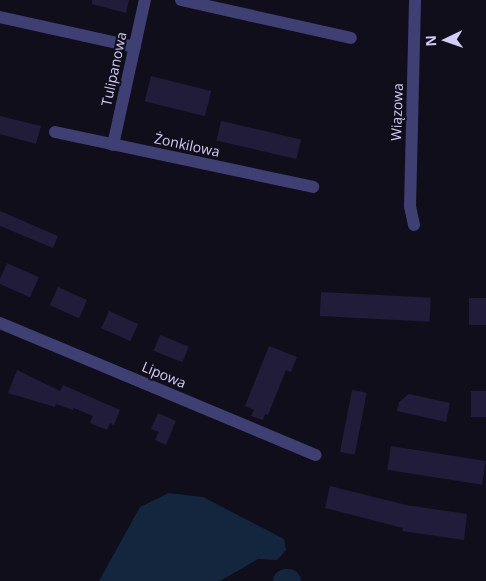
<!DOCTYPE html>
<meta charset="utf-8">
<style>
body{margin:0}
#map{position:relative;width:486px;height:581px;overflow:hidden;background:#100e1b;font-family:"Open Sans",sans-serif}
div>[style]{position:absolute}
.water>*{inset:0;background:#14263e}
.river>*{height:25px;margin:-12.5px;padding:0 12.5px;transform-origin:12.5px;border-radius:12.5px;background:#14263e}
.building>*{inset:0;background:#211c39;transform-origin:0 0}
.street>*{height:12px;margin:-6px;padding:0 6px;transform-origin:6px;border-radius:6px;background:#3f3f74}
span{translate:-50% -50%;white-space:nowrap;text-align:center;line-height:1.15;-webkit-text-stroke:4px #100e1b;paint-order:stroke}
.street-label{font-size:14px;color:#d2cef8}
.north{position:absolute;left:421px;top:15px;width:50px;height:50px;-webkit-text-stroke:4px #100e1b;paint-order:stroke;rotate:267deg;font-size:14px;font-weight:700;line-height:20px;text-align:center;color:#d2cef8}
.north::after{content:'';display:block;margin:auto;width:18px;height:22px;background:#d2cef8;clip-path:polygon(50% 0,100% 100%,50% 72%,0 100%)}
</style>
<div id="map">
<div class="water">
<div style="clip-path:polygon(169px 493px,203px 497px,284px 539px,286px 550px,277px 560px,258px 559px,220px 581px,99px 581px,140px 507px)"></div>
</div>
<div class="river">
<div style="left:285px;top:581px;width:3px"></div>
</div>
<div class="building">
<div style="clip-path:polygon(92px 0,129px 0,126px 13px,92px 4px)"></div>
<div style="left:151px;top:76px;width:62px;height:26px;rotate:14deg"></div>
<div style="clip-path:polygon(0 116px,41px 126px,36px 144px,0 134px)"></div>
<div style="left:221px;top:121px;width:82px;height:20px;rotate:13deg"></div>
<div style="clip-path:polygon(0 211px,58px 236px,53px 248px,0 226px)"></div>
<div style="left:7px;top:263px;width:35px;height:22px;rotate:24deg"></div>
<div style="left:58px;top:287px;width:32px;height:20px;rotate:24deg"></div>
<div style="left:321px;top:292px;width:110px;height:24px;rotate:3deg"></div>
<div style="left:469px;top:298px;width:17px;height:27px"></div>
<div style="left:109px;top:311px;width:32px;height:19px;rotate:24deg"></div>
<div style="left:160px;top:335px;width:31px;height:17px;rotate:22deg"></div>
<div style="clip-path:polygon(269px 346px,297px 357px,291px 372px,286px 370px,268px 415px,265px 414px,263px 420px,251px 416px,254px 410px,245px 406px)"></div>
<div style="clip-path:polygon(17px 370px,60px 391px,63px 385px,120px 410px,114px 425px,110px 423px,107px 430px,90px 423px,93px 416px,74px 408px,73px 410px,56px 404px,55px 407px,8px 393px)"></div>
<div style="left:352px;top:390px;width:15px;height:63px;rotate:11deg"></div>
<div style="left:471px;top:391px;width:15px;height:26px"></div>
<div style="clip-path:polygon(409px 394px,450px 403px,446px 422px,397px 411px,399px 402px)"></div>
<div style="clip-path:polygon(158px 413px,176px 421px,166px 445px,155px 440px,159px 432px,151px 429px)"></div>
<div style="left:391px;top:446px;width:96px;height:24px;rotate:9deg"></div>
<div style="clip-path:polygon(330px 486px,406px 505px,467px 514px,464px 540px,402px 531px,403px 528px,325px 508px)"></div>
</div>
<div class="street">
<div style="left:181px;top:0;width:174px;rotate:12.6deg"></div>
<div style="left:0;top:17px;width:138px;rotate:12.5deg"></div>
<div style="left:55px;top:132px;width:264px;rotate:12deg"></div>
<div style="left:113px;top:145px;width:148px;rotate:-77.6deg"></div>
<div style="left:414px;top:225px;width:19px;rotate:-102deg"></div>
<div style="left:410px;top:206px;width:206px;rotate:-88.6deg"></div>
<div style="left:0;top:323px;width:342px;rotate:22.7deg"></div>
</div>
<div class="street-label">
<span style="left:114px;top:69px;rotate:-78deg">Tulipanowa</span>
<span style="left:397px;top:112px;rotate:-88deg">Wiązowa</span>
<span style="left:187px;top:145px;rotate:12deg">Żonkilowa</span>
<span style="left:164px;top:375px;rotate:23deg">Lipowa</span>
</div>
<div class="north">N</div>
</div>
